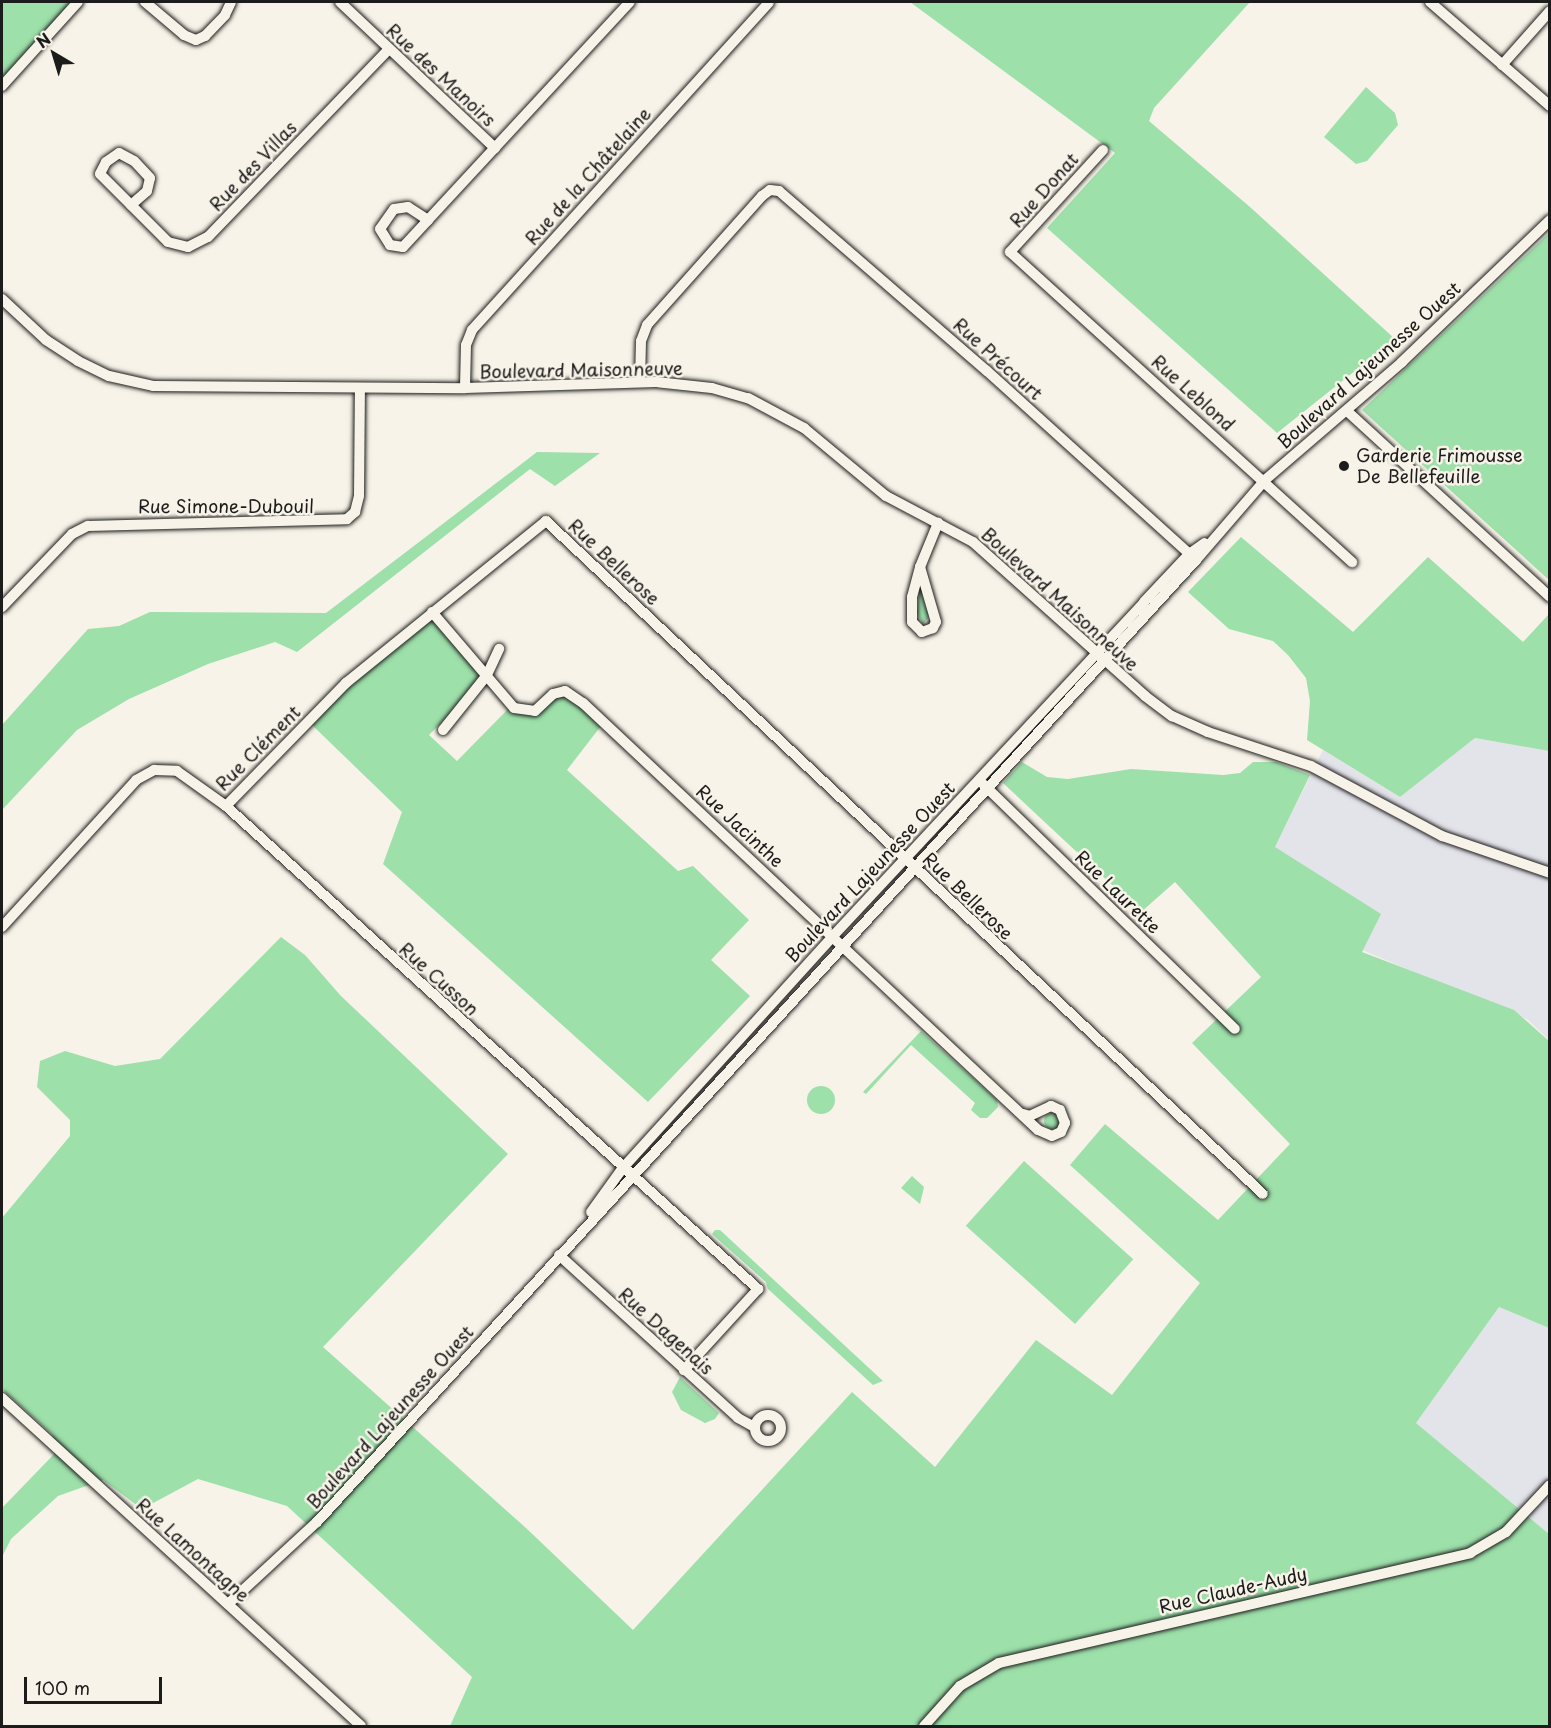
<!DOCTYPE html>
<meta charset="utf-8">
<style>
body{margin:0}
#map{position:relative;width:1551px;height:1728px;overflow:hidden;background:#f7f3e8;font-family:"Playpen Sans",sans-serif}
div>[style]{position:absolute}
.built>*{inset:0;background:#e3e3ea}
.green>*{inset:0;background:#9de0aa;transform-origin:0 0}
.round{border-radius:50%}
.roads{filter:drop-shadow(0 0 2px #1c1c1c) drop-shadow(0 0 2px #1c1c1c)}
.minor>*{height:10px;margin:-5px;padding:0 5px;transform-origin:5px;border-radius:5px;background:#f7f3e8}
.minor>.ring{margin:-5px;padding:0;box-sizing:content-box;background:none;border:10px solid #f7f3e8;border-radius:50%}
.dots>*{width:16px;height:16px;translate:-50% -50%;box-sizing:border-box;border:3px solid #f7f3e8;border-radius:50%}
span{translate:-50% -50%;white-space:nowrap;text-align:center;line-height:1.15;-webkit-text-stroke:5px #f7f3e8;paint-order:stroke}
.street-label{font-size:18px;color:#1c1c1c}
.poi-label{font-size:18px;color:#1c1c1c}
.left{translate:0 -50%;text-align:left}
.frame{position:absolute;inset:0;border:3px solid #1c1c1c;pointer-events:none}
.north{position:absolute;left:24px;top:24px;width:60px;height:60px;-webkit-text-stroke:4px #f7f3e8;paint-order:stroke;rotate:322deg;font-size:16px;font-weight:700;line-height:24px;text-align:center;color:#1c1c1c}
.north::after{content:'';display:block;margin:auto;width:21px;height:27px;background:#1c1c1c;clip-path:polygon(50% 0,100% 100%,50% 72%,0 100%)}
.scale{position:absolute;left:24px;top:1677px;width:138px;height:27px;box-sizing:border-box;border:3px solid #1c1c1c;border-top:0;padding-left:8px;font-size:18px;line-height:21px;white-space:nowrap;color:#1c1c1c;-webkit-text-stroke:4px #f7f3e8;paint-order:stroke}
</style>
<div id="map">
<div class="built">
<div style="clip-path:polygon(1475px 738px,1549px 751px,1549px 1040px,1528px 1020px,1362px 950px,1275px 847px,1323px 750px,1400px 797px)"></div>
<div style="clip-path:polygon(1499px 1307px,1549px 1328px,1549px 1534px,1416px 1423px)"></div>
</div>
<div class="green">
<div style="clip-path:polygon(2px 2px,78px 2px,2px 80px)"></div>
<div style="clip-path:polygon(910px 2px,1250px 2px,1154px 108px,1149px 121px,1250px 207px,1395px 339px,1277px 433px,1047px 228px,1115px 153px)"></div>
<div style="clip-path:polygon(1366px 87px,1395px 113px,1398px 125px,1367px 161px,1356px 164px,1324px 137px)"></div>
<div style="clip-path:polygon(1549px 233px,1549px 580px,1362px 410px)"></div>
<div style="clip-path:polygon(537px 452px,600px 453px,555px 486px,530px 469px,297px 652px,275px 642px,208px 664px,129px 699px,77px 730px,2px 810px,2px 725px,88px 629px,119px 626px,150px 612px,326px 613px)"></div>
<div style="clip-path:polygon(1241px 537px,1353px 632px,1428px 557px,1523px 642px,1549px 614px,1549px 751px,1475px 738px,1400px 797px,1307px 740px,1310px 701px,1306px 678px,1288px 655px,1273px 641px,1229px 629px,1188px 592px)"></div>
<div style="clip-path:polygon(920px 587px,929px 617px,923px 624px,917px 613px)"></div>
<div style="clip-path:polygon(432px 612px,485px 678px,429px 735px,457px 761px,512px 705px,537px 709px,565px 692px,604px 722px,567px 770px,678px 871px,693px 866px,749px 920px,711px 960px,750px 996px,648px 1102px,383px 864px,402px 812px,311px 724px,344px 684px)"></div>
<div style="clip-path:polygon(1022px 762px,1047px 777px,1068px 779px,1131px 769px,1223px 775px,1240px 773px,1253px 762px,1276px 762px,1310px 775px,1275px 847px,1381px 914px,1362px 952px,1514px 1010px,1549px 1041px,1549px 1328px,1499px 1307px,1416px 1423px,1549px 1534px,1549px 1726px,450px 1726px,472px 1677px,287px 1506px,198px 1479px,142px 1509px,103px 1480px,58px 1496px,11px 1539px,2px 1557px,2px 1508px,58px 1450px,52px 1434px,2px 1389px,2px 1218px,70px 1136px,70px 1120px,37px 1087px,40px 1061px,65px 1051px,115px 1066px,160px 1059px,281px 937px,305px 955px,341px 996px,508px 1154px,323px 1347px,526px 1528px,633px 1630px,852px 1392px,935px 1467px,1036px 1340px,1112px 1395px,1200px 1283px,1070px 1165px,1105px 1124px,1218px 1220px,1290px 1144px,1192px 1043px,1261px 977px,1175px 882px,1141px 912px,1003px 783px)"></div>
<div style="clip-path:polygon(921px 1031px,997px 1100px,998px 1107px,987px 1118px,980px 1118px,971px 1110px,975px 1103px,911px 1045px,866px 1094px,863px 1092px)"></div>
<div class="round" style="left:807px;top:1086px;width:28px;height:28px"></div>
<div class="round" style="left:1044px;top:1113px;width:16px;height:16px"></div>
<div style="left:1024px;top:1161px;width:147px;height:87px;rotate:42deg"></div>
<div style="clip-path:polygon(912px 1176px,924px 1187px,920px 1204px,901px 1188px)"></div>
<div style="clip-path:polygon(715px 1230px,720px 1230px,883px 1381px,873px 1385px,768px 1289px,766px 1282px,712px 1234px)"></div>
<div style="clip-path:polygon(680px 1377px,719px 1413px,715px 1419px,705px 1423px,681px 1410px,672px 1392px)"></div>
</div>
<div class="roads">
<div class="minor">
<div style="left:145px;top:2px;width:51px;rotate:40.2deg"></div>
<div style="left:184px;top:35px;width:13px;rotate:23deg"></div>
<div style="left:196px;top:40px;width:10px;rotate:-24deg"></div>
<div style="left:205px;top:36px;width:29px;rotate:-46deg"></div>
<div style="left:225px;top:15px;width:14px;rotate:-65deg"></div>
<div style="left:340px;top:2px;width:213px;rotate:43.3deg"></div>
<div style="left:1430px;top:2px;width:159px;rotate:40.9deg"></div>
<div style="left:1502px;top:65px;width:72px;rotate:-48.4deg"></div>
<div style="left:2px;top:86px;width:113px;rotate:-47.9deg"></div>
<div style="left:1103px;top:150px;width:138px;rotate:132.4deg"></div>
<div style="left:1010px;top:252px;width:462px;rotate:42.2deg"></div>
<div style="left:131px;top:205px;width:21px;rotate:-41deg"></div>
<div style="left:147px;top:191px;width:13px;rotate:-77deg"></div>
<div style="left:150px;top:178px;width:23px;rotate:-133deg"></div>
<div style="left:134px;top:161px;width:17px;rotate:-152deg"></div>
<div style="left:119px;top:153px;width:16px;rotate:145deg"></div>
<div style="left:106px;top:162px;width:13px;rotate:117deg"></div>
<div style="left:100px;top:174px;width:96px;rotate:45deg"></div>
<div style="left:168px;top:242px;width:21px;rotate:14deg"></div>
<div style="left:188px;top:247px;width:22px;rotate:-27deg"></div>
<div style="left:208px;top:237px;width:261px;rotate:-46.1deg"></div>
<div style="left:428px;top:220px;width:24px;rotate:-147deg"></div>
<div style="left:408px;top:207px;width:14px;rotate:172deg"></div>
<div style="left:394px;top:209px;width:24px;rotate:125deg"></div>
<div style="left:380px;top:229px;width:19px;rotate:58deg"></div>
<div style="left:390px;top:245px;width:13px;rotate:9deg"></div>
<div style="left:403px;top:247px;width:37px;rotate:-47deg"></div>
<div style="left:428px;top:220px;width:297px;rotate:-47.2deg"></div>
<div style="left:2px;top:299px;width:60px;rotate:43deg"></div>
<div style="left:46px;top:340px;width:38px;rotate:33deg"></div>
<div style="left:78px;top:361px;width:34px;rotate:26deg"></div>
<div style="left:109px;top:376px;width:45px;rotate:12.8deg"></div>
<div style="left:153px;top:386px;width:312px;rotate:0.4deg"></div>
<div style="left:465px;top:388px;width:191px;rotate:-1.8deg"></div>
<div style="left:656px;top:382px;width:56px;rotate:6.1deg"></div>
<div style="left:712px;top:388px;width:37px;rotate:16deg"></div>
<div style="left:748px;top:398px;width:64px;rotate:28.2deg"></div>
<div style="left:804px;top:428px;width:107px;rotate:39.7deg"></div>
<div style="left:886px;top:496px;width:98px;rotate:27.9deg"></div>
<div style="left:973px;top:542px;width:231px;rotate:41.8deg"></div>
<div style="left:1145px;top:696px;width:34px;rotate:37deg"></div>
<div style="left:1172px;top:716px;width:39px;rotate:24deg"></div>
<div style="left:1208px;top:732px;width:108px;rotate:18.3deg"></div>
<div style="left:1311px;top:766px;width:149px;rotate:28.1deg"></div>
<div style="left:1442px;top:836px;width:114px;rotate:18.9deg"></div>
<div style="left:640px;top:382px;width:41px;rotate:-88.6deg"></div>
<div style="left:641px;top:341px;width:17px;rotate:-69deg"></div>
<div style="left:647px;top:325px;width:173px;rotate:-48.3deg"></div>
<div style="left:762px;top:196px;width:10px;rotate:-37deg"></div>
<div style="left:770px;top:190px;width:9px;rotate:6deg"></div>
<div style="left:779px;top:191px;width:275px;rotate:40.9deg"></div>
<div style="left:987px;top:371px;width:279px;rotate:42.1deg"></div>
<div style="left:465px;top:388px;width:43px;rotate:-88.7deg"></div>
<div style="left:466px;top:345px;width:16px;rotate:-68deg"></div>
<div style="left:472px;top:330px;width:442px;rotate:-47.8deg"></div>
<div style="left:1347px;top:411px;width:275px;rotate:42.5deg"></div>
<div style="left:920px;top:567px;width:57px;rotate:73.8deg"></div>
<div style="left:936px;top:622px;width:7px;rotate:117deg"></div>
<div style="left:933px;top:628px;width:12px;rotate:160deg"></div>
<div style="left:922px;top:632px;width:14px;rotate:-135deg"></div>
<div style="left:912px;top:622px;width:25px;rotate:-90deg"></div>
<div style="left:912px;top:597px;width:31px;rotate:-75deg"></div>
<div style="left:920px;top:567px;width:48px;rotate:-67.8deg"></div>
<div style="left:2px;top:607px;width:101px;rotate:-46.2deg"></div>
<div style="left:72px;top:534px;width:18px;rotate:-27deg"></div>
<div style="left:88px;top:526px;width:259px;rotate:-1.5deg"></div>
<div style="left:347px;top:519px;width:11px;rotate:-41deg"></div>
<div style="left:355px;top:512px;width:16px;rotate:-76deg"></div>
<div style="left:359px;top:496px;width:107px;rotate:-89.5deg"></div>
<div style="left:432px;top:612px;width:126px;rotate:49.5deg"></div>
<div style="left:514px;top:708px;width:21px;rotate:8deg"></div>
<div style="left:535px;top:711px;width:25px;rotate:-43deg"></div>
<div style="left:553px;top:694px;width:12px;rotate:-14deg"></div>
<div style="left:565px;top:691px;width:22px;rotate:34deg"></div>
<div style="left:583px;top:703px;width:624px;rotate:43.18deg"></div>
<div style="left:1038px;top:1130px;width:15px;rotate:23deg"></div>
<div style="left:1052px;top:1136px;width:10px;rotate:-24deg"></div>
<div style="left:1061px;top:1132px;width:10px;rotate:-66deg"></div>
<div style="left:1065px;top:1123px;width:14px;rotate:-111deg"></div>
<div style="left:1060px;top:1110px;width:10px;rotate:-156deg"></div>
<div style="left:1051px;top:1106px;width:23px;rotate:155deg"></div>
<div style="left:1030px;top:1116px;width:7px;rotate:-164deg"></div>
<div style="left:443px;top:730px;width:70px;rotate:-51.3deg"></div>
<div style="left:487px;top:675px;width:29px;rotate:-65deg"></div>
<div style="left:981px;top:782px;width:354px;rotate:44.2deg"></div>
<div style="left:226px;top:806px;width:719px;rotate:42.24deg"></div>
<div style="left:758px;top:1289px;width:110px;rotate:132.4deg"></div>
<div style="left:2px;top:927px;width:199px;rotate:-47.6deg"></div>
<div style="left:136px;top:780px;width:21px;rotate:-29deg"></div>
<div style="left:154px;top:770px;width:23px;rotate:2deg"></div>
<div style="left:177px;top:771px;width:60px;rotate:35.5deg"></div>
<div style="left:226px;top:806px;width:172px;rotate:-45.7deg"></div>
<div style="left:346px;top:683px;width:257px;rotate:-39deg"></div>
<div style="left:546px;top:521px;width:983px;rotate:43.19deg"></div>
<div style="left:591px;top:1212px;width:53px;rotate:-54.2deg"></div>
<div style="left:622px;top:1169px;width:316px;rotate:-47.8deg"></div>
<div style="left:834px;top:935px;width:455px;rotate:-47deg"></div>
<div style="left:1144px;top:602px;width:66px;rotate:-46.8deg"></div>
<div style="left:1189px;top:554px;width:19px;rotate:-35deg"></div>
<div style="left:559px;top:1255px;width:242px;rotate:42.3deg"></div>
<div style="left:738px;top:1418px;width:18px;rotate:29deg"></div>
<div style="left:2px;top:1398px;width:486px;rotate:42.4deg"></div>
<div class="ring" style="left:755px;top:1415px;width:16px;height:16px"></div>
<div style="left:228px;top:1604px;width:121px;rotate:-42.7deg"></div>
<div style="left:317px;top:1522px;width:1303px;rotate:-47.58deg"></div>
<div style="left:1196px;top:560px;width:106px;rotate:-49.2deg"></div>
<div style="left:1265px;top:480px;width:181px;rotate:-40.7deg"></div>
<div style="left:1402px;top:362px;width:205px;rotate:-43.8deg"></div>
<div style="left:924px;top:1726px;width:54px;rotate:-48deg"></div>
<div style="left:960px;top:1686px;width:45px;rotate:-30.5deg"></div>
<div style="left:999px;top:1663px;width:484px;rotate:-13.1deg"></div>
<div style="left:1470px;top:1553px;width:42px;rotate:-30.3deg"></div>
<div style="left:1506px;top:1532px;width:64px;rotate:-46.9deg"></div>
</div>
</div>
<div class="dots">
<div style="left:1344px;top:466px;background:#1c1c1c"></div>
</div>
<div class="street-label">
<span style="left:441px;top:75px;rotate:43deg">Rue des Manoirs</span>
<span style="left:253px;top:166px;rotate:-46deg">Rue des Villas</span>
<span style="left:588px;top:176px;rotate:-48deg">Rue de la Châtelaine</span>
<span style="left:1044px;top:190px;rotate:-48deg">Rue Donat</span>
<span style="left:998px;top:359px;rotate:42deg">Rue Précourt</span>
<span style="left:1369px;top:365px;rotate:-42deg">Boulevard Lajeunesse Ouest</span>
<span style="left:581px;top:370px;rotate:-1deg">Boulevard Maisonneuve</span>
<span style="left:1193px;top:393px;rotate:42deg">Rue Leblond</span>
<span style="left:226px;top:506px">Rue Simone-Dubouil</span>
<span style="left:614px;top:562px;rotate:43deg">Rue Bellerose</span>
<span style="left:1060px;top:599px;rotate:42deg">Boulevard Maisonneuve</span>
<span style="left:258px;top:748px;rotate:-45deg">Rue Clément</span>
<span style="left:740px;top:826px;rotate:43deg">Rue Jacinthe</span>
<span style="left:870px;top:872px;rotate:-47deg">Boulevard Lajeunesse Ouest</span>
<span style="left:1118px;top:892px;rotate:44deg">Rue Laurette</span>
<span style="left:968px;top:896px;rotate:44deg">Rue Bellerose</span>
<span style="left:439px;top:979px;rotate:42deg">Rue Cusson</span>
<span style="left:666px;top:1331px;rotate:42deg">Rue Dagenais</span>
<span style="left:390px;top:1417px;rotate:-48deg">Boulevard Lajeunesse Ouest</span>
<span style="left:193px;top:1550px;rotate:42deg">Rue Lamontagne</span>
<span style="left:1233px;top:1590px;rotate:-13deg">Rue Claude-Audy</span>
</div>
<div class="poi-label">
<span class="left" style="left:1356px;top:466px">Garderie Frimousse<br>De Bellefeuille</span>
</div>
<div class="frame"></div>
<div class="north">N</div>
<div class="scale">100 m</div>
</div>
